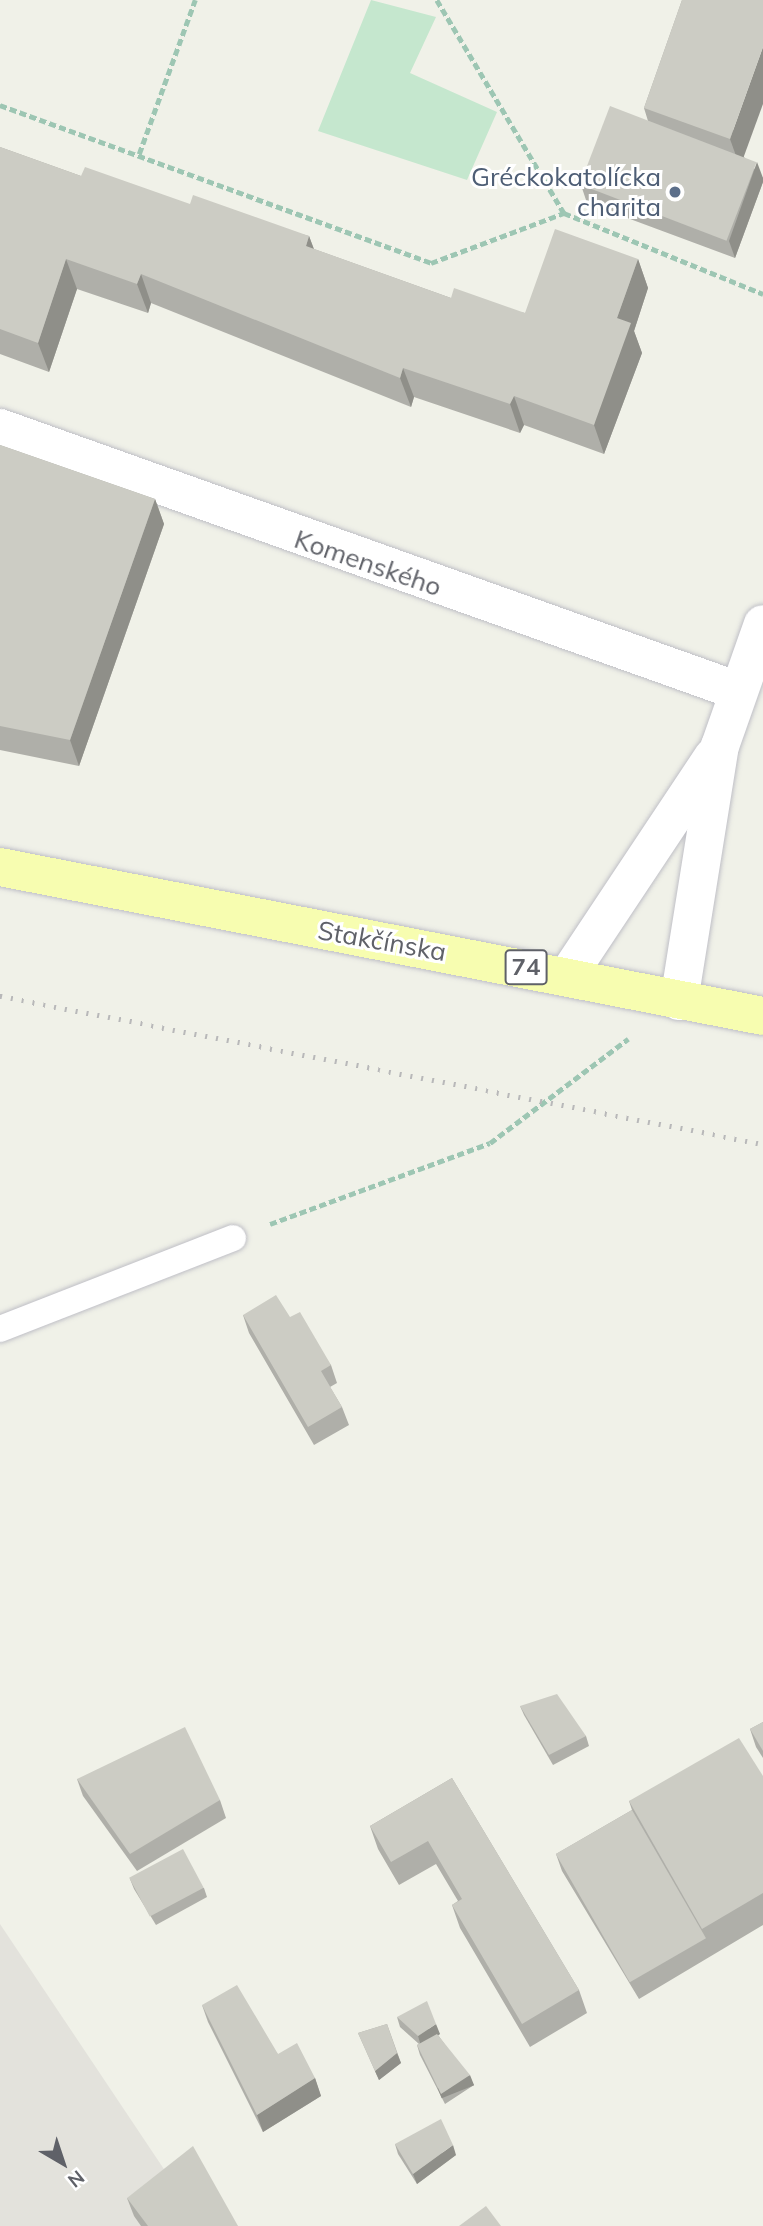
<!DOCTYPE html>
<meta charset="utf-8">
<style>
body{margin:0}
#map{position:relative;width:763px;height:2226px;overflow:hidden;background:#f0f1e8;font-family:Mulish,sans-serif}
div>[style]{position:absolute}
.industrial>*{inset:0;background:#e3e2dc}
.green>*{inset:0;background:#c5e7ce}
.path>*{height:4.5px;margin-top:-2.25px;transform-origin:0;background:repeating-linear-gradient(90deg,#9dc6b3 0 7px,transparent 0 10.5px)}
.roads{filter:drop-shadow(0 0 2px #bfbfc6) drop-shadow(0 0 2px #bfbfc6)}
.service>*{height:26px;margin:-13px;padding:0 13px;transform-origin:13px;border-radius:13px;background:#fff}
.minor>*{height:38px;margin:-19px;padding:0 19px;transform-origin:19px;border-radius:19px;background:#fff}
.primary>*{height:38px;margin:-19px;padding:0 19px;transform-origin:19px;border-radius:19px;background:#f7fdb0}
.rail>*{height:5px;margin-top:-2.5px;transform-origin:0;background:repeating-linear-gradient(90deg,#b8b8b9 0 2px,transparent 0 11px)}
.wall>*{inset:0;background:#afafa9}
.shaded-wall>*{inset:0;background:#8f8f89;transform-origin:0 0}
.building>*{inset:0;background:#ccccc4;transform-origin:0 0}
.dots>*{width:19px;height:19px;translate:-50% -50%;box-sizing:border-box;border:4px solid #fff;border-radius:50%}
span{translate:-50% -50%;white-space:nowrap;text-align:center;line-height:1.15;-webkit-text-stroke:6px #fff;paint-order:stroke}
.shield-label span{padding:2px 5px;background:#fff;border:2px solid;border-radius:5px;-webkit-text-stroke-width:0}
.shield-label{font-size:24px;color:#5f6168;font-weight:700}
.service-label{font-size:26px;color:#4e5e75}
.right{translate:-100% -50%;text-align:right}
.street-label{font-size:26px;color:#5f6168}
.north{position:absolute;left:28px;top:2128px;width:70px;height:70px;-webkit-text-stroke:5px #fff;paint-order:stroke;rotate:141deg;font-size:19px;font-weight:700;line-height:28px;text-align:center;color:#5f6168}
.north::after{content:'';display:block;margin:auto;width:24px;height:32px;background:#5f6168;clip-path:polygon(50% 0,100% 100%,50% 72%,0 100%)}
</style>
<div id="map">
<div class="industrial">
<div style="clip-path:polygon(0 1924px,202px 2226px,0 2226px)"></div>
</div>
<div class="green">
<div style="clip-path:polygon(371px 0,436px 17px,410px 73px,497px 112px,467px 180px,318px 131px)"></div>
</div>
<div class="path">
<div style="left:437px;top:0;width:248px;rotate:59.2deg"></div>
<div style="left:564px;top:213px;width:215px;rotate:22.1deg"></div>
<div style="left:0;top:105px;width:459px;rotate:20.1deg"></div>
<div style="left:431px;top:263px;width:142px;rotate:-20.6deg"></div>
<div style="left:139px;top:154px;width:164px;rotate:-70deg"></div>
<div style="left:270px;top:1224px;width:234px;rotate:-20.2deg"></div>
<div style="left:490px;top:1143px;width:173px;rotate:-37deg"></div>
</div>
<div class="roads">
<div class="service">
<div style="left:0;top:1329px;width:250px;rotate:-21.3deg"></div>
</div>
<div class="minor">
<div style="left:0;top:428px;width:783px;rotate:19.61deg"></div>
<div style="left:568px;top:975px;width:262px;rotate:-56.4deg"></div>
<div style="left:679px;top:1001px;width:258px;rotate:-80.9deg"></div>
<div style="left:720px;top:746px;width:129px;rotate:-70.6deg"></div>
</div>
<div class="primary">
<div style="left:0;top:867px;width:777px;rotate:11.05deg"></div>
</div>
</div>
<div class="rail">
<div style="left:0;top:996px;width:777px;rotate:10.98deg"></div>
</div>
<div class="wall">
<div style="clip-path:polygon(682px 0,744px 157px,763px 178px,763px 182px,735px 258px,587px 203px,581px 185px,648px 121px,644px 108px)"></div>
<div style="clip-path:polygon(0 147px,81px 176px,309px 236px,314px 249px,451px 298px,525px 313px,638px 259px,648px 288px,634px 331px,642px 353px,604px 454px,524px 425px,520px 433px,414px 397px,411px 407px,151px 303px,148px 313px,77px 289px,49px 372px,0 354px)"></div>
<div style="clip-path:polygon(0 445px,155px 499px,164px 524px,79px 766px,0 750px)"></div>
<div style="clip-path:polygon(243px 1315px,290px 1317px,331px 1365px,337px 1383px,330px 1387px,342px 1407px,349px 1425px,314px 1445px,249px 1333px)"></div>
<div style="clip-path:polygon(520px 1706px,586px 1736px,589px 1746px,553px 1765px,524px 1715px)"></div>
<div style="clip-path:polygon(763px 1722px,763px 1758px,756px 1747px,750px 1729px)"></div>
<div style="clip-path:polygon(763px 1776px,763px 1925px,639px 1999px,562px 1871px,556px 1854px,632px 1810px,629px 1801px)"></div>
<div style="clip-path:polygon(452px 1778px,579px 1990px,587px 2013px,530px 2047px,460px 1928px,452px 1905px,458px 1901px,436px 1864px,399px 1885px,378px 1849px,370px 1826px)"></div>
<div style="clip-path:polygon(77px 1779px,220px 1800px,226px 1818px,137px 1871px,83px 1796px)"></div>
<div style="clip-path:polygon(130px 1879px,204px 1888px,207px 1897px,156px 1925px,134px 1889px)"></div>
<div style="clip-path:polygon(202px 2005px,315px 2078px,321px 2096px,263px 2132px,208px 2022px)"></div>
<div style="clip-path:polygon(397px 2017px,440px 2034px,438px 2035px,474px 2085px,445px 2104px,420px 2055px,417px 2045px,419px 2044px,400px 2027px)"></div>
<div style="clip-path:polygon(387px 2024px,401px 2063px,379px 2080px,358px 2033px)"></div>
<div style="clip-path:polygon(395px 2144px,456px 2155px,417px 2184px,398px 2154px)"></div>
<div style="clip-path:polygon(127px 2198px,238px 2226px,141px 2226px,134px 2216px)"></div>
</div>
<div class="shaded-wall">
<div style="clip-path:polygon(763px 47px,763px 104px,740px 167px,730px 139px)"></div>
<div style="clip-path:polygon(757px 162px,763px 178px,763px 182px,735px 258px,729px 241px)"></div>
<div style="clip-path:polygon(309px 236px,320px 266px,306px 246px)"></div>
<div style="clip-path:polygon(66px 259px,77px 289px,49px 372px,38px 343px)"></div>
<div style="clip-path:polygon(638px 259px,648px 288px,634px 331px,642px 353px,604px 454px,594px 425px,617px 318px)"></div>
<div style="clip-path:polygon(141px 274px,151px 303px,148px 313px,137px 284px)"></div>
<div style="clip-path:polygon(403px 368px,414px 397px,411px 407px,400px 378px)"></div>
<div style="clip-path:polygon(514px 396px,524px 425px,520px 433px,510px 404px)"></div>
<div style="clip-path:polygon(155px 499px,164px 524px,79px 766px,70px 740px)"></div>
<div style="clip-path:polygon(436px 2024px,440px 2034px,421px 2046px,418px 2036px)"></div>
<div style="clip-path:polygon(397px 2053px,401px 2063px,379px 2080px,375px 2071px)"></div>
<div style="left:470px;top:2075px;width:11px;height:35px;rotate:68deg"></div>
<div style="clip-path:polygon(315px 2078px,321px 2096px,263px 2132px,257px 2115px)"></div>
<div style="clip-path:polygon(453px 2145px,456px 2155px,417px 2184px,413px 2174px)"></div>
</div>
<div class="building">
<div style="clip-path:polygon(682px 0,763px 0,763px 47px,730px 139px,644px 108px)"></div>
<div style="left:610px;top:106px;width:157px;height:84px;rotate:21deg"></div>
<div style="clip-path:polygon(0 147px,81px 176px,85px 167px,190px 204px,193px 195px,309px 236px,306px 246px,451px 298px,454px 288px,525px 313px,555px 229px,638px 259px,617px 318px,631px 323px,594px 425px,514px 396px,510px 404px,403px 368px,400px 378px,141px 274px,137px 284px,66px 259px,38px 343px,0 329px)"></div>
<div style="clip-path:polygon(0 445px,155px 499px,70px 740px,0 726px)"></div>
<div style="clip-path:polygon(276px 1295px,290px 1317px,300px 1312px,331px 1365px,321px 1371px,342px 1407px,308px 1427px,243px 1315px)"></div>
<div style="clip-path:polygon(557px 1694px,586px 1736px,549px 1755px,520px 1706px)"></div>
<div style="clip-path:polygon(763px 1722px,763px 1751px,750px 1729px)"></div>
<div style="clip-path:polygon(185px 1727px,220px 1800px,130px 1854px,77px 1779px)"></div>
<div style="clip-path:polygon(739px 1738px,763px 1776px,763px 1893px,702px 1929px,629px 1801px)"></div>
<div style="clip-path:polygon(452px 1778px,579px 1990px,522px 2024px,452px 1905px,462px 1899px,428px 1841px,391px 1862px,370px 1826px)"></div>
<div style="left:632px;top:1810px;width:148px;height:88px;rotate:60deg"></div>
<div style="left:183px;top:1849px;width:44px;height:61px;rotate:62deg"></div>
<div style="clip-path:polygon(237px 1985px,278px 2054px,297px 2043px,315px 2078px,257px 2115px,202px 2005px)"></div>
<div style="clip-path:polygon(427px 2001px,436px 2024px,418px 2036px,397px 2017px)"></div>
<div style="clip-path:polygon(387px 2024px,397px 2053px,375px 2071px,358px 2033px)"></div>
<div style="clip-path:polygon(437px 2034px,470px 2075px,441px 2094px,417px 2045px)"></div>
<div style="clip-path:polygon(441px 2119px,453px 2145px,413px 2174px,395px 2144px)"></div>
<div style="clip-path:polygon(193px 2146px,238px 2226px,148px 2226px,127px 2198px)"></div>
<div style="clip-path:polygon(486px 2206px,501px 2226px,459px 2226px)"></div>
</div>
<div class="dots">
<div style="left:675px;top:192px;background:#5c6f8a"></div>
</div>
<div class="shield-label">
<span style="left:526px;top:967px">74</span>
</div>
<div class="service-label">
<span class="right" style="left:661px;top:192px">Gréckokatolícka<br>charita</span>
</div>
<div class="street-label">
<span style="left:368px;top:563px;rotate:19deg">Komenského</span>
<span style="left:382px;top:941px;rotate:10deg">Stakčínska</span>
</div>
<div class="north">N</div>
</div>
